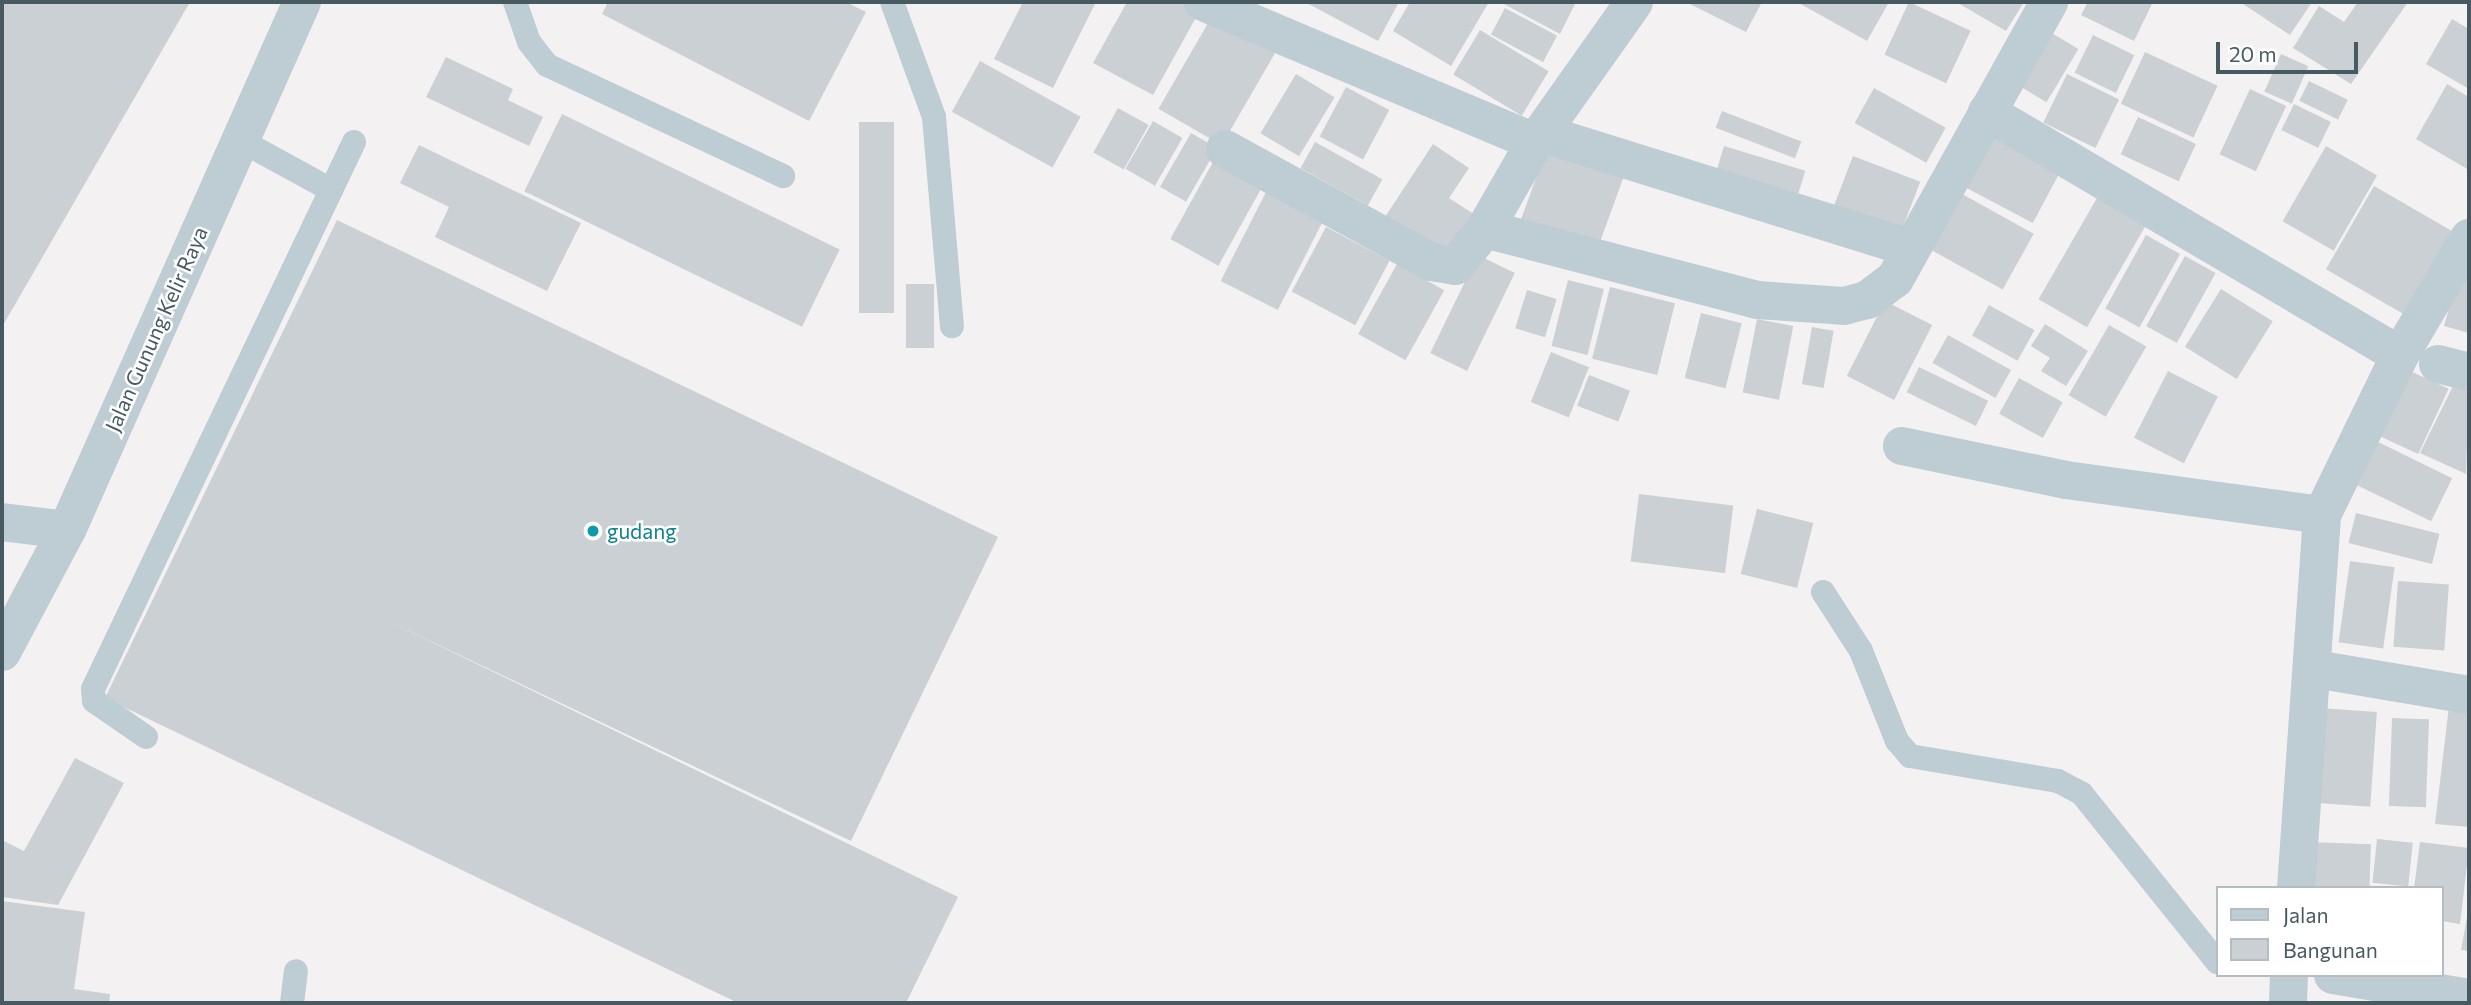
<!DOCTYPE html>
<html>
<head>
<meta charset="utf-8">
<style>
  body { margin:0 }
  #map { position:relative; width:2471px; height:1005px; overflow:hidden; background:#f4f1f2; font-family:Commissioner,sans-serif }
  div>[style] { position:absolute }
  .building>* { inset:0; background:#cbd0d4; transform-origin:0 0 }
  .service>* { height:24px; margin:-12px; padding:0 12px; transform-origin:12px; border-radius:12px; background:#beccd3 }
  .minor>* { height:38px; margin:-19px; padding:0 19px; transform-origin:19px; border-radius:19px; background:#beccd3 }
  .dots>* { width:19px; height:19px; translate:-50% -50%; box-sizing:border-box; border:4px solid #fff; border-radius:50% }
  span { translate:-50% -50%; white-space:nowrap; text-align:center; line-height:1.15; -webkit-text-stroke:5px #fff; paint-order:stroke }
  .street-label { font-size:21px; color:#475a62 }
  .culture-label { font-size:21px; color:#0d838f }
  .left { translate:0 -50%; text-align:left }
  .frame { position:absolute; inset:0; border:4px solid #475a62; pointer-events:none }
  .legend { position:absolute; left:2216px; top:886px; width:228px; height:91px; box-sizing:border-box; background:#fff; border:2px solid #b5bdc0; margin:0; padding:9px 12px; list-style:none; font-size:21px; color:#475a62 }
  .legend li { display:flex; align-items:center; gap:14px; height:35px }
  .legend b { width:35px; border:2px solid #b5bdc0 }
  .scale { position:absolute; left:2216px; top:42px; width:142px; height:32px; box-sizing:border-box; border:4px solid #475a62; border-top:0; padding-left:9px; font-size:21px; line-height:24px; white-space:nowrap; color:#475a62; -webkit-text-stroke:5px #fff; paint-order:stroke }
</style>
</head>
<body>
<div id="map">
  <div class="building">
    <i style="clip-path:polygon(2px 2px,190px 2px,2px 327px)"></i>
    <i style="clip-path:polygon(608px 2px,846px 2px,866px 12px,809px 121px,602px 14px)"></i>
    <i style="clip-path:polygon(1023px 2px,1096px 2px,1053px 88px,994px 59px)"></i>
    <i style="clip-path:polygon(1127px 2px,1181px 2px,1199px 12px,1153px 95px,1093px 63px)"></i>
    <i style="clip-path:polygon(1305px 2px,1399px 2px,1378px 41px)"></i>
    <i style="clip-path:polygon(1410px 2px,1489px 2px,1451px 66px,1393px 31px)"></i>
    <i style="clip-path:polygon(1500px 2px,1576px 2px,1560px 34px)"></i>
    <i style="clip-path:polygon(1686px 2px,1762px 2px,1746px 32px)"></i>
    <i style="clip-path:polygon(1797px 2px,1889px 2px,1867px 41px)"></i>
    <i style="left:1909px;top:2px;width:68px;height:58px;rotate:25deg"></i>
    <i style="clip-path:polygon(1956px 2px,2024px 2px,2006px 31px)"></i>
    <i style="clip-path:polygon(2088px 2px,2153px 2px,2134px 41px,2081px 15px)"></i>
    <i style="clip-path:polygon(2240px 2px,2312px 2px,2290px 35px)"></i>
    <i style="clip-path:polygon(2358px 2px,2408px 2px,2351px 84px,2293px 48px,2319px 6px,2344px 22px)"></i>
    <i style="left:1505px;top:8px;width:59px;height:30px;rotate:28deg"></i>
    <i style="left:1215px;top:11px;width:73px;height:113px;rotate:30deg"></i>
    <i style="clip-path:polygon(2452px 19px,2469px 29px,2469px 89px,2426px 64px)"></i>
    <i style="left:2045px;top:29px;width:39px;height:62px;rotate:31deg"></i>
    <i style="left:1480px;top:30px;width:80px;height:52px;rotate:31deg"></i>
    <i style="left:2093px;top:35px;width:46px;height:42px;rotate:26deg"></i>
    <i style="left:2145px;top:52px;width:80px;height:57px;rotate:25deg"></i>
    <i style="left:2281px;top:54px;width:30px;height:41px;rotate:24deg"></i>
    <i style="clip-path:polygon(446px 57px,513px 89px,508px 100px,543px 117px,529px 146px,426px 97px)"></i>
    <i style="left:980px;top:61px;width:115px;height:58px;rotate:29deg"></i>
    <i style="left:1296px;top:74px;width:45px;height:69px;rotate:31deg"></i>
    <i style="left:2067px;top:74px;width:58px;height:54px;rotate:26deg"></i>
    <i style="left:2309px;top:81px;width:43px;height:22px;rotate:26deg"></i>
    <i style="clip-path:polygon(2447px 84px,2469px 97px,2469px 170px,2416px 139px)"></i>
    <i style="left:1346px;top:87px;width:49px;height:56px;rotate:28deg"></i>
    <i style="left:1874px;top:88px;width:82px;height:40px;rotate:29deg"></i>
    <i style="left:2250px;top:89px;width:40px;height:72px;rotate:25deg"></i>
    <i style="left:2294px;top:104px;width:41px;height:29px;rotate:26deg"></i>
    <i style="left:1118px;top:108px;width:35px;height:51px;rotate:29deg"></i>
    <i style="left:1722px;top:111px;width:85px;height:18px;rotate:21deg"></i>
    <i style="left:562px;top:114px;width:309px;height:86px;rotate:26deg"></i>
    <i style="left:2138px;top:117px;width:64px;height:41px;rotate:25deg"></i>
    <i style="left:1153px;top:121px;width:34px;height:55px;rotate:30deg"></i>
    <i style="left:859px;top:122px;width:35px;height:191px"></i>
    <i style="left:1990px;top:129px;width:82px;height:63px;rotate:28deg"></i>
    <i style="left:1191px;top:133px;width:30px;height:62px;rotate:30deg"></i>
    <i style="left:1315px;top:142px;width:77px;height:30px;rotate:29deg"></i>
    <i style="clip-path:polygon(1433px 144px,1469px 168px,1449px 198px,1480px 218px,1452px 260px,1385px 217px)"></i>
    <i style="clip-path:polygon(419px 145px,581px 223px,547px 291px,435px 237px,449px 207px,400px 183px)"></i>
    <i style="left:1548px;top:145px;width:82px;height:85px;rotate:20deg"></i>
    <i style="left:1724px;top:146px;width:85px;height:35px;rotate:17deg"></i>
    <i style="left:2326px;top:146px;width:59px;height:87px;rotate:30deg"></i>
    <i style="left:1853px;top:156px;width:72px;height:57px;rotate:21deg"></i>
    <i style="left:1213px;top:162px;width:55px;height:88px;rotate:29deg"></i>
    <i style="left:2374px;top:186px;width:92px;height:96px;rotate:30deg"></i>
    <i style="left:1267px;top:190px;width:64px;height:102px;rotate:27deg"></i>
    <i style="left:1955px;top:190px;width:90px;height:64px;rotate:29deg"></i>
    <i style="left:2101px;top:191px;width:56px;height:125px;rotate:30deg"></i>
    <i style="clip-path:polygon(337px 220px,998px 537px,851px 841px,384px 619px,958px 897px,906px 1003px,738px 1003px,105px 698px)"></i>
    <i style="left:1326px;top:227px;width:72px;height:73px;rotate:28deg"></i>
    <i style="left:2146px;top:235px;width:39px;height:84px;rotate:29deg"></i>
    <i style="left:1478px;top:255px;width:41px;height:109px;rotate:26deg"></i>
    <i style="left:2185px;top:256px;width:35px;height:80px;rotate:29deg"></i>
    <i style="clip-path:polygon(2463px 259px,2469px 260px,2469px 333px,2444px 326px)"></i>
    <i style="left:1397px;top:264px;width:54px;height:80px;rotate:29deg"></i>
    <i style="left:1568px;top:280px;width:37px;height:68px;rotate:14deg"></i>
    <i style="left:906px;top:284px;width:28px;height:64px"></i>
    <i style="left:1610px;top:287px;width:67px;height:74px;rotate:14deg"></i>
    <i style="left:2221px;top:289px;width:61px;height:68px;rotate:32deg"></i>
    <i style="left:1527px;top:290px;width:31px;height:40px;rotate:17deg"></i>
    <i style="left:1885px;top:301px;width:53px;height:84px;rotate:27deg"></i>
    <i style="left:1989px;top:305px;width:52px;height:35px;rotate:29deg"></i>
    <i style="left:1701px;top:313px;width:42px;height:67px;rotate:14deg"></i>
    <i style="left:1757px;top:319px;width:37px;height:75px;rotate:11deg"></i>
    <i style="clip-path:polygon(2045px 324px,2088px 351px,2066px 386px,2041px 371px,2050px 358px,2031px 346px)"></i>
    <i style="left:2109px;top:325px;width:43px;height:81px;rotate:30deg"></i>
    <i style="left:1812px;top:327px;width:22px;height:58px;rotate:10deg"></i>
    <i style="left:1948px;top:335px;width:72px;height:32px;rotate:29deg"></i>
    <i style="left:1551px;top:352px;width:41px;height:54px;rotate:22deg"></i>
    <i style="left:1919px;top:367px;width:77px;height:28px;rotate:26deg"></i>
    <i style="left:2406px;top:369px;width:47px;height:72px;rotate:25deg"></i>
    <i style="left:2168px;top:371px;width:56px;height:75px;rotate:27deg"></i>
    <i style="left:1589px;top:375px;width:44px;height:33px;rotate:21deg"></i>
    <i style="left:2019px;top:378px;width:50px;height:41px;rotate:29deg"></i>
    <i style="clip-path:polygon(2455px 382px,2469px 389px,2466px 474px,2420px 453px)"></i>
    <i style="left:2374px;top:440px;width:87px;height:48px;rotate:26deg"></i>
    <i style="left:1639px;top:494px;width:95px;height:68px;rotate:7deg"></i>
    <i style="left:1757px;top:509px;width:58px;height:67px;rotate:14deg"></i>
    <i style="left:2356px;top:513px;width:86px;height:31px;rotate:14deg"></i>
    <i style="left:2350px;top:561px;width:45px;height:82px;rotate:8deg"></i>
    <i style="left:2398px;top:581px;width:51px;height:66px;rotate:4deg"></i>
    <i style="clip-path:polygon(2449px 706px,2469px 708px,2469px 827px,2435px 824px)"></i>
    <i style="left:2320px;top:708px;width:57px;height:95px;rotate:4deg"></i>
    <i style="left:2392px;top:718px;width:37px;height:88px;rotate:2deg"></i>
    <i style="clip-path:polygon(75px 758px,124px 783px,58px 905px,2px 897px,2px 840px,24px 851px)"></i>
    <i style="left:2377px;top:839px;width:36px;height:44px;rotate:6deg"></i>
    <i style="left:2309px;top:842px;width:62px;height:46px;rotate:2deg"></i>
    <i style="clip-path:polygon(2420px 842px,2469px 848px,2460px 924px,2441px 921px,2441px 888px,2414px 888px)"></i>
    <i style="clip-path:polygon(2px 901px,85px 912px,74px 989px,110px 994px,109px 1003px,2px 1003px)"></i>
    <i style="clip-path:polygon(2469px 906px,2469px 951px,2461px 950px)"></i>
  </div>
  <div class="service">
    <i style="left:515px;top:2px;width:42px;rotate:70.7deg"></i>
    <i style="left:529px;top:42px;width:29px;rotate:52deg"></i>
    <i style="left:547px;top:65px;width:261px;rotate:25.2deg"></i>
    <i style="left:892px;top:2px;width:122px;rotate:69.9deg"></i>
    <i style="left:934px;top:117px;width:210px;rotate:85.1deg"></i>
    <i style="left:240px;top:140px;width:104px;rotate:28.8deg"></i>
    <i style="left:1823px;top:592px;width:70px;rotate:57.2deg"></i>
    <i style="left:1861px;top:651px;width:97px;rotate:68.2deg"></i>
    <i style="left:1897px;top:741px;width:20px;rotate:49deg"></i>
    <i style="left:1910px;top:756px;width:150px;rotate:9.6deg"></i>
    <i style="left:2058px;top:781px;width:27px;rotate:28deg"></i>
    <i style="left:2082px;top:794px;width:216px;rotate:51.2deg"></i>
    <i style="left:146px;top:737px;width:63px;rotate:-145.3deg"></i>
    <i style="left:94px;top:701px;width:12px;rotate:-95deg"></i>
    <i style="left:93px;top:689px;width:606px;rotate:-64.49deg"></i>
    <i style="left:292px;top:1003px;width:32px;rotate:-83deg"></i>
  </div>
  <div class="minor">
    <i style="left:1203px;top:2px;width:360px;rotate:22.9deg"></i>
    <i style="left:1987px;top:112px;width:479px;rotate:30.5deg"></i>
    <i style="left:1544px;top:134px;width:384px;rotate:17.3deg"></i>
    <i style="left:1225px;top:149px;width:235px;rotate:28.7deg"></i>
    <i style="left:1431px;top:262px;width:24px;rotate:9deg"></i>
    <i style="left:1455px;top:266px;width:48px;rotate:-51deg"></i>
    <i style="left:1485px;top:229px;width:100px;rotate:-60.1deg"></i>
    <i style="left:1535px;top:142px;width:171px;rotate:-54.7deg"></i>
    <i style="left:1485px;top:229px;width:281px;rotate:14.6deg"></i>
    <i style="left:1757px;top:300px;width:87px;rotate:3.9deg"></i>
    <i style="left:1844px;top:306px;width:24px;rotate:-15deg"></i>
    <i style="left:1867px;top:300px;width:35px;rotate:-37deg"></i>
    <i style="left:1895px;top:279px;width:317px;rotate:-60.9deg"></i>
    <i style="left:2438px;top:364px;width:32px;rotate:14deg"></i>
    <i style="left:1902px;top:446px;width:167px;rotate:11.7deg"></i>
    <i style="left:2066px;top:480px;width:258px;rotate:7.8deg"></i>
    <i style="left:2px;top:522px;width:65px;rotate:7deg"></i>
    <i style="left:2px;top:652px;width:138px;rotate:-62deg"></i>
    <i style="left:67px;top:530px;width:578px;rotate:-66.01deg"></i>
    <i style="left:2315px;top:669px;width:156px;rotate:9.6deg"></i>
    <i style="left:2296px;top:888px;width:374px;rotate:-86deg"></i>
    <i style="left:2322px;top:515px;width:178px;rotate:-64deg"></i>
    <i style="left:2400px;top:355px;width:136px;rotate:-59.5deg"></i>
    <i style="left:2333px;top:975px;width:138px;rotate:9.6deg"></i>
    <i style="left:2288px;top:1003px;width:28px;rotate:-88deg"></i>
  </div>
  <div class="dots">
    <i style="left:593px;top:531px;background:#0f9aa8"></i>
  </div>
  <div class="street-label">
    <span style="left:156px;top:329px;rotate:-66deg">Jalan Gunung Kelir Raya</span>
  </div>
  <div class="culture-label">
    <span class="left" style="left:607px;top:531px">gudang</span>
  </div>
  <div class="frame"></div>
  <ul class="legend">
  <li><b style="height:9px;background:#beccd3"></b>Jalan</li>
  <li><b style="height:19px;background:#cbd0d4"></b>Bangunan</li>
  </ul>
  <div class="scale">20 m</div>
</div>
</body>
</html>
